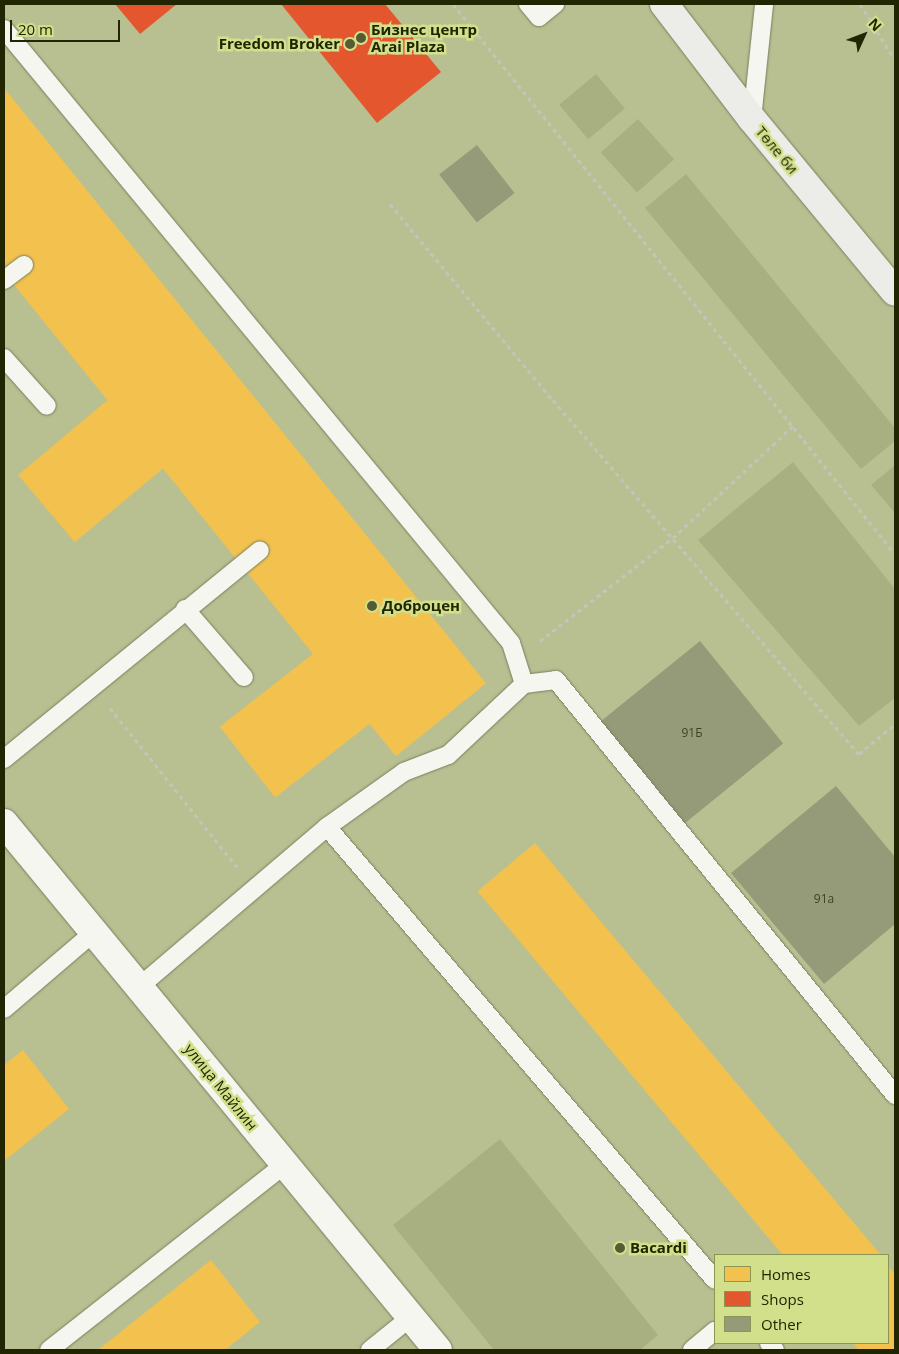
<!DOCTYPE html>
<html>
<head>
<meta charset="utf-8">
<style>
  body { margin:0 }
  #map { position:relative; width:899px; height:1354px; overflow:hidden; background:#b8c092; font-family:"Open Sans",sans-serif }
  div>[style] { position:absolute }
  .green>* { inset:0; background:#a8b081; transform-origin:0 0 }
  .homes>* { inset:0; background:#f2c14e; transform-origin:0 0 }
  .shops>* { inset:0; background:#e4572e }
  .building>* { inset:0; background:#959b78; transform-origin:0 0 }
  .path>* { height:3px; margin-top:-1.5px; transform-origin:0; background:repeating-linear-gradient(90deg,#c2c5b7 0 4px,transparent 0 8px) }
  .roads { filter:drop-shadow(0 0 1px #797f5d) drop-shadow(0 0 1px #797f5d) }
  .lane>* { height:18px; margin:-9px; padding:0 9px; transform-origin:9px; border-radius:9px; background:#f4f6ef }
  .street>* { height:28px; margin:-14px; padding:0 14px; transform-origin:14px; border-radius:14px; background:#f4f6ef }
  .primary>* { height:28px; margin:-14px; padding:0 14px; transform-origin:14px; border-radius:14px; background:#ecede9 }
  .dots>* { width:14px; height:14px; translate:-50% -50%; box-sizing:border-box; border:2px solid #d2e08c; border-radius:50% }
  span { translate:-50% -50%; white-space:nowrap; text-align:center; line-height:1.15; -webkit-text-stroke:5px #d2e08c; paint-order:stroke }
  .number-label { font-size:12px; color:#3e4220 }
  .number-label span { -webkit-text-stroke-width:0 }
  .poi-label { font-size:15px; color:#212502; font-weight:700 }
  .left { translate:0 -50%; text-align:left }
  .right { translate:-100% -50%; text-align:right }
  .street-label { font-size:15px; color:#212502 }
  .frame { position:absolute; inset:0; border:5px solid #212502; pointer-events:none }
  .legend { position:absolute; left:714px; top:1254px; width:175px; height:90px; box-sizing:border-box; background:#d2e08c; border:1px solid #8b9555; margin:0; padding:6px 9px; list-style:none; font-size:15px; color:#212502 }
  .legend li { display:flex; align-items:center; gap:10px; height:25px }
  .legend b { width:25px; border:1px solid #8b9555 }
  .north { position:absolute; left:839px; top:10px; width:50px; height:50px; -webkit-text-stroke:4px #d2e08c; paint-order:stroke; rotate:47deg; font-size:14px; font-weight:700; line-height:20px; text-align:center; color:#212502 }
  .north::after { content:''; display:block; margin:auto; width:18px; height:22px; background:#212502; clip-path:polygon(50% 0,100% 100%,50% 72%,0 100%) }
  .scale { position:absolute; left:10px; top:20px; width:110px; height:22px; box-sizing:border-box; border:2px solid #212502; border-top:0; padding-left:6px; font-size:15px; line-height:18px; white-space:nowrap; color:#212502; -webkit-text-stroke:4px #d2e08c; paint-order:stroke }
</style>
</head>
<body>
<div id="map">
  <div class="green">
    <i style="left:596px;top:74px;width:45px;height:48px;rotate:50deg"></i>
    <i style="left:638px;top:119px;width:54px;height:50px;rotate:48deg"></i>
    <i style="clip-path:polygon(686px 174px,895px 428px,895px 441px,861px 469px,645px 208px)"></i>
    <i style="clip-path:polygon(793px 462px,895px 589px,895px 698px,859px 726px,698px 540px)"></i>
    <i style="clip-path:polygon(895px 465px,895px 513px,871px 485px)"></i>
    <i style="clip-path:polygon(500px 1139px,658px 1335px,640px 1350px,494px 1350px,393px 1225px)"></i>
  </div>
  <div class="homes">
    <i style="left:4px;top:88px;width:766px;height:116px;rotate:51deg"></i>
    <i style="left:117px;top:392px;width:88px;height:129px;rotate:50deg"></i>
    <i style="left:323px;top:646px;width:90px;height:131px;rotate:52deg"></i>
    <i style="left:535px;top:843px;width:537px;height:75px;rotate:50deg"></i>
    <i style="clip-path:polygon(23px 1050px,69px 1109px,4px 1161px,4px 1065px)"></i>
    <i style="clip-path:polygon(211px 1260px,260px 1322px,225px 1350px,98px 1350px)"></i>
    <i style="clip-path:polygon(888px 1266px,895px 1275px,895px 1350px,859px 1350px,853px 1343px,888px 1343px)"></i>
  </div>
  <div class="shops">
    <i style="clip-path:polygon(115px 4px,177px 4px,140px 34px)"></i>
    <i style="clip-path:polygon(281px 4px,385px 4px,441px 72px,377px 123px)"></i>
  </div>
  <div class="building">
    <i style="left:477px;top:145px;width:61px;height:48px;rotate:52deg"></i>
    <i style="left:700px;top:641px;width:132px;height:128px;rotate:51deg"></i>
    <i style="clip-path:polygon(836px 786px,895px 857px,895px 924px,824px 984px,731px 873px)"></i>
  </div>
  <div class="path">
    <i style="left:453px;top:4px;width:706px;rotate:51.21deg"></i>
    <i style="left:860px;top:4px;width:66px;rotate:58deg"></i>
    <i style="left:390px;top:204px;width:255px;rotate:50.3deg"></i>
    <i style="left:553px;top:400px;width:468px;rotate:49.2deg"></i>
    <i style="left:859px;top:754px;width:47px;rotate:-39.8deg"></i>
    <i style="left:540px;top:641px;width:168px;rotate:-37.8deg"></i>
    <i style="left:673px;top:538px;width:164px;rotate:-43deg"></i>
    <i style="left:110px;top:708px;width:203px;rotate:51.4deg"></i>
  </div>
  <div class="roads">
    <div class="lane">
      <i style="left:528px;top:4px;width:17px;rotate:50deg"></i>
      <i style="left:539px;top:17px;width:21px;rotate:-39deg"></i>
      <i style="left:4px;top:29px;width:796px;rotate:50.45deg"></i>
      <i style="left:511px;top:643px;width:43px;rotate:72.4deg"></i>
      <i style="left:524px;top:684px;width:104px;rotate:136.9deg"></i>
      <i style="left:448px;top:755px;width:47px;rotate:158.9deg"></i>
      <i style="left:404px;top:772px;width:95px;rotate:144.5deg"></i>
      <i style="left:327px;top:827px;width:247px;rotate:139.6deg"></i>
      <i style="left:752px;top:119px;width:116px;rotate:-84deg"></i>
      <i style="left:4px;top:280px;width:25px;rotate:-37deg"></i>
      <i style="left:4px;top:358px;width:64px;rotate:48.1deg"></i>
      <i style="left:185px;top:609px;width:90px;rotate:49.1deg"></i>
      <i style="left:524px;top:684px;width:32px;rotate:-7deg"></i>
      <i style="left:556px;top:680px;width:536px;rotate:50.76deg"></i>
      <i style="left:4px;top:759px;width:330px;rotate:-39.2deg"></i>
      <i style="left:327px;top:827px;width:596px;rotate:49.42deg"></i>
      <i style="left:4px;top:1009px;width:118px;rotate:-40.5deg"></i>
      <i style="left:769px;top:1343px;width:9px;rotate:49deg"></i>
      <i style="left:49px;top:1350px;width:300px;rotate:-38.2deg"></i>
      <i style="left:370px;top:1350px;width:53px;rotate:-38.8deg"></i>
      <i style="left:692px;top:1350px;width:30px;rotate:-40deg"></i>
    </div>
    <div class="street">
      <i style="left:4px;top:823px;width:683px;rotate:50.53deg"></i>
    </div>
    <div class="primary">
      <i style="left:664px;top:4px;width:145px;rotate:52.6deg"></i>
      <i style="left:752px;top:119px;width:224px;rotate:50.4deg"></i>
    </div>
  </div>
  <div class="dots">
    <i style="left:361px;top:38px;background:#565b34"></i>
    <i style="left:350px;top:44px;background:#565b34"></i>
    <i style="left:372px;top:606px;background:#565b34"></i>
    <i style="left:620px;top:1248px;background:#565b34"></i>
  </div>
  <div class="number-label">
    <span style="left:692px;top:733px">91Б</span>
    <span style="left:824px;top:899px">91а</span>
  </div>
  <div class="poi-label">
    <span class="left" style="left:371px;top:38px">Бизнес центр<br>Arai Plaza</span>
    <span class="right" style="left:340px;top:44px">Freedom Broker</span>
    <span class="left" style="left:382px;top:606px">Доброцен</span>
    <span class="left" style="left:630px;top:1248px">Bacardi</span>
  </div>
  <div class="street-label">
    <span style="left:777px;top:150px;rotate:50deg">Төле би</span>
    <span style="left:221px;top:1087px;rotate:51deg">улица Майлин</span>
  </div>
  <div class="frame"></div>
  <ul class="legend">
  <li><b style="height:14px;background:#f2c14e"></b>Homes</li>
  <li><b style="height:14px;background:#e4572e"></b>Shops</li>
  <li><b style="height:14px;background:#959b78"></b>Other</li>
  </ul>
  <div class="north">N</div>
  <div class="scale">20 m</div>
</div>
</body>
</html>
